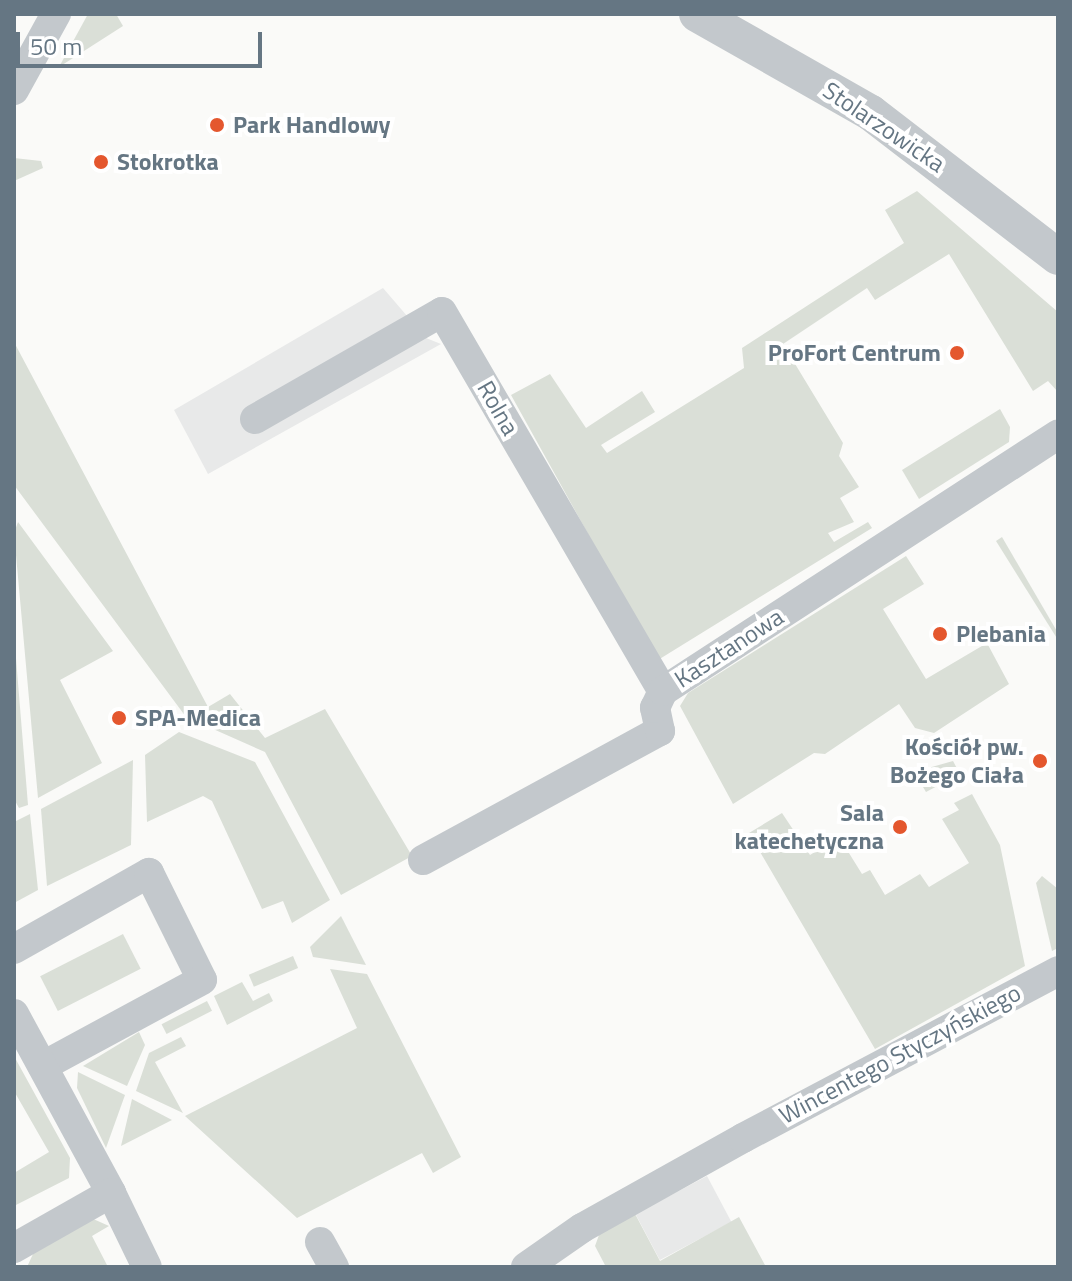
<!DOCTYPE html>
<html>
<head>
<meta charset="utf-8">
<style>
  body { margin:0 }
  #map { position:relative; width:1072px; height:1281px; overflow:hidden; background:#fafaf8; font-family:"Titillium Web",sans-serif }
  div>[style] { position:absolute }
  .built>* { inset:0; background:#e8e9e9; transform-origin:0 0 }
  .green>* { inset:0; background:#dadfd7; transform-origin:0 0 }
  .minor>* { height:30px; margin:-15px; padding:0 15px; transform-origin:15px; border-radius:15px; background:#c3c8cc }
  .tertiary>* { height:36px; margin:-18px; padding:0 18px; transform-origin:18px; border-radius:18px; background:#c3c8cc }
  .dots>* { width:22px; height:22px; translate:-50% -50%; box-sizing:border-box; border:4px solid #fff; border-radius:50% }
  span { translate:-50% -50%; white-space:nowrap; text-align:center; line-height:1.15; -webkit-text-stroke:8px #fff; paint-order:stroke }
  .poi-label { font-size:24px; color:#657683; font-weight:700 }
  .left { translate:0 -50%; text-align:left }
  .right { translate:-100% -50%; text-align:right }
  .street-label { font-size:24px; color:#657683 }
  .frame { position:absolute; inset:0; border:16px solid #657683; pointer-events:none }
  .scale { position:absolute; left:16px; top:32px; width:246px; height:36px; box-sizing:border-box; border:4px solid #657683; border-top:0; padding-left:10px; font-size:24px; line-height:28px; white-space:nowrap; color:#657683; -webkit-text-stroke:6px #fff; paint-order:stroke }
</style>
</head>
<body>
<div id="map">
  <div class="built">
    <i style="clip-path:polygon(383px 288px,426px 338px,441px 344px,208px 474px,174px 410px)"></i>
    <i style="left:707px;top:1176px;width:52px;height:81px;rotate:62deg"></i>
  </div>
  <div class="green">
    <i style="clip-path:polygon(88px 14px,116px 14px,123px 26px,59px 67px)"></i>
    <i style="clip-path:polygon(14px 158px,41px 161px,43px 168px,14px 181px)"></i>
    <i style="clip-path:polygon(917px 191px,1058px 312px,1058px 392px,1048px 381px,1033px 391px,949px 254px,875px 300px,867px 288px,783px 344px,843px 443px,839px 456px,859px 487px,840px 498px,854px 522px,828px 533px,834px 542px,868px 522px,872px 528px,658px 660px,511px 395px,550px 374px,586px 428px,642px 391px,655px 412px,601px 445px,607px 453px,744px 368px,742px 348px,904px 243px,885px 210px)"></i>
    <i style="clip-path:polygon(14px 342px,208px 707px,230px 694px,265px 738px,325px 709px,412px 856px,341px 895px,265px 752px,186px 717px,14px 485px)"></i>
    <i style="clip-path:polygon(1000px 409px,1010px 427px,1009px 442px,919px 499px,902px 470px)"></i>
    <i style="clip-path:polygon(18px 522px,113px 651px,60px 680px,102px 763px,38px 798px,14px 533px)"></i>
    <i style="clip-path:polygon(1002px 537px,1058px 633px,1058px 640px,996px 541px)"></i>
    <i style="clip-path:polygon(906px 556px,924px 584px,883px 609px,926px 679px,987px 643px,1009px 684px,934px 733px,915px 728px,899px 704px,825px 754px,814px 753px,733px 804px,680px 706px,688px 693px)"></i>
    <i style="clip-path:polygon(14px 634px,28px 805px,19px 808px,14px 799px)"></i>
    <i style="clip-path:polygon(179px 732px,255px 762px,330px 900px,292px 923px,283px 901px,262px 909px,212px 801px,203px 796px,147px 822px,145px 755px)"></i>
    <i style="clip-path:polygon(133px 760px,131px 845px,47px 886px,41px 809px)"></i>
    <i style="clip-path:polygon(953px 761px,960px 774px,926px 792px,914px 772px)"></i>
    <i style="clip-path:polygon(972px 794px,1000px 845px,1025px 966px,875px 1049px,749px 833px,782px 813px,810px 855px,839px 837px,862px 874px,870px 870px,885px 895px,920px 874px,929px 887px,969px 863px,942px 819px,959px 810px,954px 803px)"></i>
    <i style="clip-path:polygon(30px 814px,38px 890px,14px 903px,14px 822px)"></i>
    <i style="clip-path:polygon(1042px 876px,1058px 889px,1058px 948px,1052px 951px,1036px 883px)"></i>
    <i style="clip-path:polygon(341px 916px,366px 965px,313px 957px,310px 947px)"></i>
    <i style="left:123px;top:934px;width:39px;height:93px;rotate:63deg"></i>
    <i style="left:293px;top:956px;width:13px;height:48px;rotate:67deg"></i>
    <i style="clip-path:polygon(330px 969px,367px 974px,461px 1157px,433px 1173px,422px 1153px,297px 1218px,185px 1116px,357px 1028px)"></i>
    <i style="clip-path:polygon(242px 982px,253px 1001px,269px 993px,273px 1001px,227px 1025px,214px 996px)"></i>
    <i style="left:207px;top:1001px;width:11px;height:51px;rotate:63deg"></i>
    <i style="clip-path:polygon(139px 1032px,145px 1045px,127px 1086px,83px 1066px)"></i>
    <i style="clip-path:polygon(181px 1037px,186px 1046px,155px 1062px,183px 1113px,136px 1091px,149px 1053px)"></i>
    <i style="clip-path:polygon(14px 1056px,70px 1158px,69px 1178px,14px 1206px,14px 1173px,49px 1152px,14px 1091px)"></i>
    <i style="clip-path:polygon(78px 1072px,125px 1095px,106px 1148px,77px 1088px)"></i>
    <i style="clip-path:polygon(132px 1099px,172px 1120px,121px 1146px)"></i>
    <i style="clip-path:polygon(633px 1210px,660px 1261px,739px 1217px,766px 1267px,606px 1267px,595px 1246px,599px 1235px)"></i>
    <i style="clip-path:polygon(91px 1218px,109px 1226px,92px 1236px,108px 1267px,27px 1267px,38px 1243px)"></i>
  </div>
  <div class="minor">
    <i style="left:14px;top:90px;width:87px;rotate:-61.1deg"></i>
    <i style="left:255px;top:419px;width:215px;rotate:-29.8deg"></i>
    <i style="left:442px;top:312px;width:439px;rotate:59.8deg"></i>
    <i style="left:423px;top:860px;width:270px;rotate:-28.6deg"></i>
    <i style="left:660px;top:731px;width:24px;rotate:-102deg"></i>
    <i style="left:655px;top:708px;width:19px;rotate:-65deg"></i>
    <i style="left:663px;top:691px;width:471px;rotate:-33deg"></i>
    <i style="left:14px;top:949px;width:155px;rotate:-29.4deg"></i>
    <i style="left:149px;top:873px;width:119px;rotate:63.6deg"></i>
    <i style="left:202px;top:980px;width:181px;rotate:151.6deg"></i>
    <i style="left:14px;top:1014px;width:204px;rotate:61.5deg"></i>
    <i style="left:111px;top:1193px;width:112px;rotate:150.4deg"></i>
    <i style="left:111px;top:1193px;width:82px;rotate:64.1deg"></i>
    <i style="left:320px;top:1242px;width:29px;rotate:61deg"></i>
    <i style="left:526px;top:1267px;width:68px;rotate:-34.9deg"></i>
    <i style="left:582px;top:1228px;width:184px;rotate:-29.2deg"></i>
    <i style="left:743px;top:1138px;width:357px;rotate:-27.9deg"></i>
  </div>
  <div class="tertiary">
    <i style="left:697px;top:14px;width:200px;rotate:29.6deg"></i>
    <i style="left:871px;top:113px;width:236px;rotate:37.6deg"></i>
  </div>
  <div class="dots">
    <i style="left:217px;top:125px;background:#e4572e"></i>
    <i style="left:101px;top:162px;background:#e4572e"></i>
    <i style="left:957px;top:353px;background:#e4572e"></i>
    <i style="left:940px;top:634px;background:#e4572e"></i>
    <i style="left:119px;top:718px;background:#e4572e"></i>
    <i style="left:1040px;top:761px;background:#e4572e"></i>
    <i style="left:900px;top:827px;background:#e4572e"></i>
  </div>
  <div class="poi-label">
    <span class="left" style="left:233px;top:125px">Park Handlowy</span>
    <span class="left" style="left:117px;top:162px">Stokrotka</span>
    <span class="right" style="left:941px;top:353px">ProFort Centrum</span>
    <span class="left" style="left:956px;top:634px">Plebania</span>
    <span class="left" style="left:135px;top:718px">SPA-Medica</span>
    <span class="right" style="left:1024px;top:761px">Kościół pw.<br>Bożego Ciała</span>
    <span class="right" style="left:884px;top:827px">Sala<br>katechetyczna</span>
  </div>
  <div class="street-label">
    <span style="left:884px;top:127px;rotate:34deg">Stolarzowicka</span>
    <span style="left:498px;top:408px;rotate:60deg">Rolna</span>
    <span style="left:729px;top:648px;rotate:-33deg">Kasztanowa</span>
    <span style="left:900px;top:1054px;rotate:-28deg">Wincentego Styczyńskiego</span>
  </div>
  <div class="frame"></div>
  <div class="scale">50 m</div>
</div>
</body>
</html>
